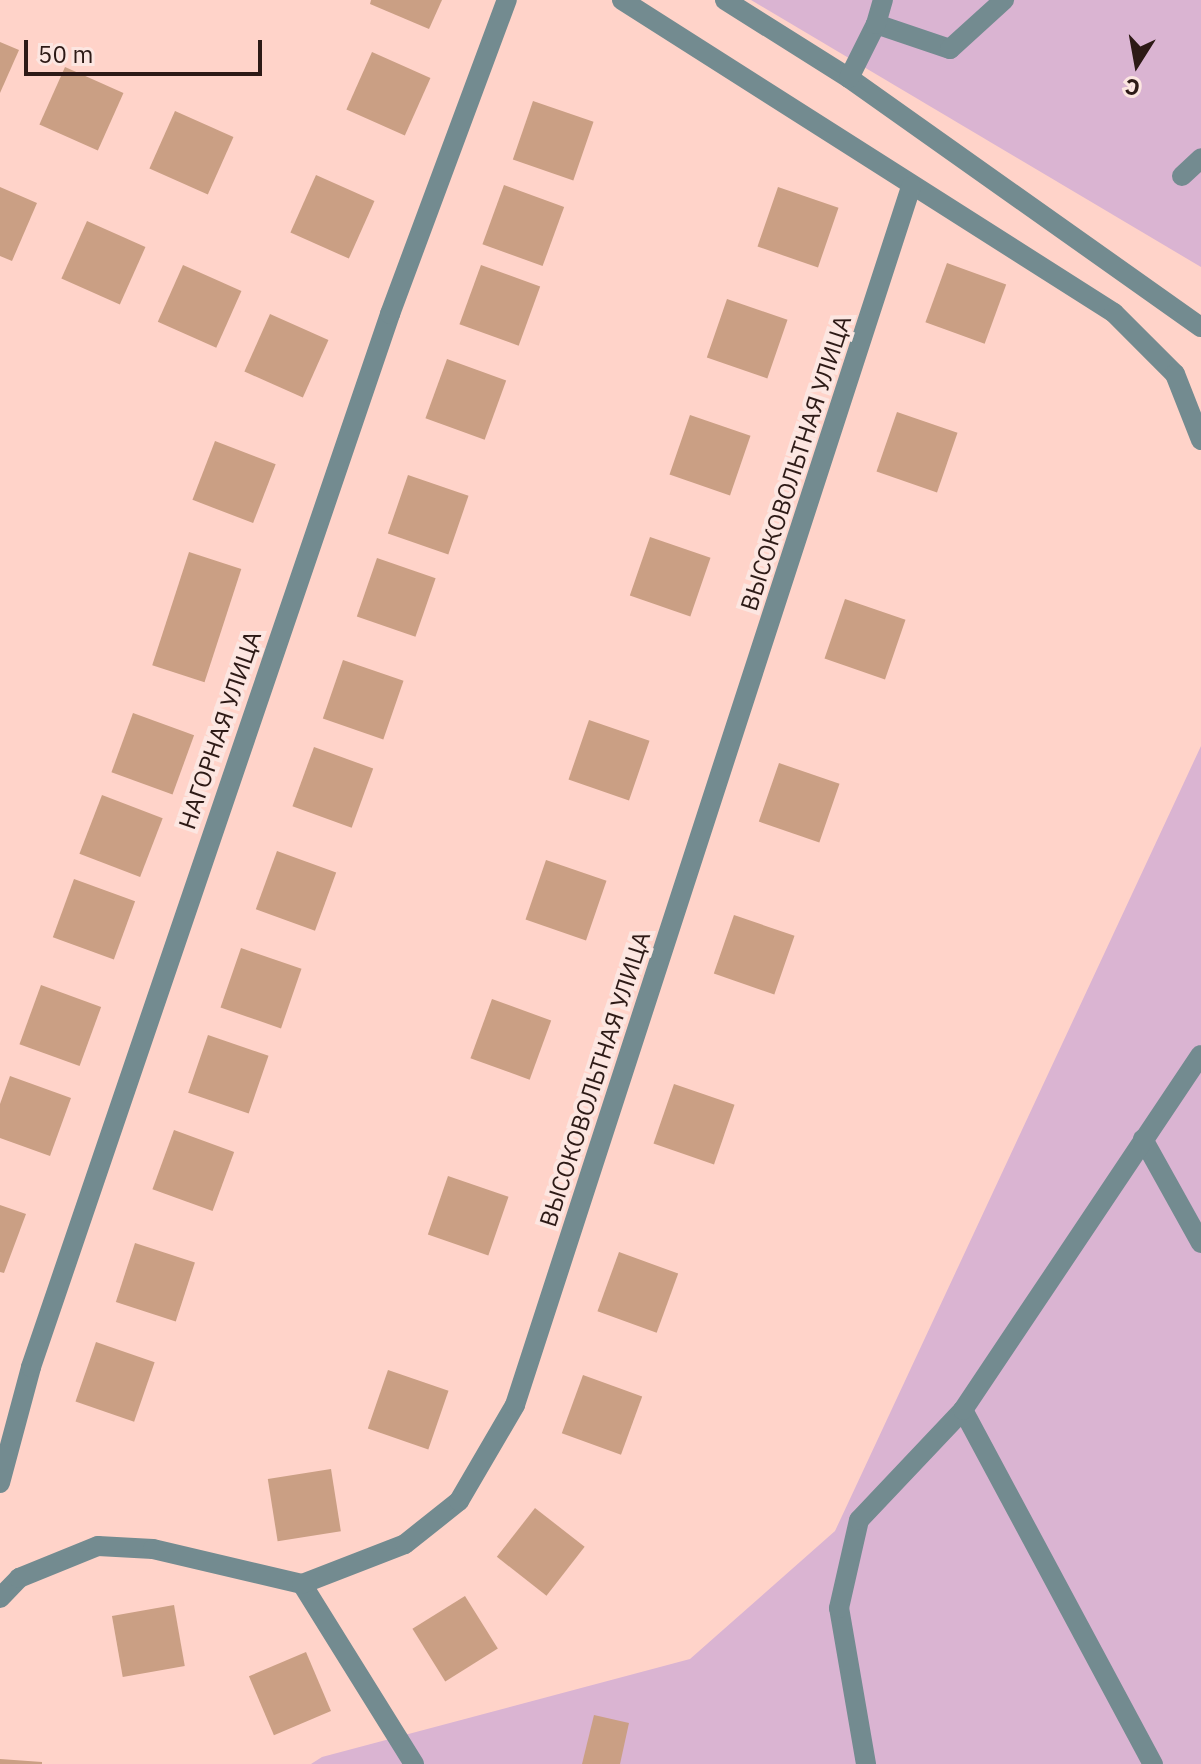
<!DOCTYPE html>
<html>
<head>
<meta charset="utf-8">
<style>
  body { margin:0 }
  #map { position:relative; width:1201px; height:1764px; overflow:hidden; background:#ffd3c9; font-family:"IBM Plex Sans",sans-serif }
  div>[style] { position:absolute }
  .green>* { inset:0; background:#dab4d2 }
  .building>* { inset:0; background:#ca9f84; transform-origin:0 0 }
  .minor>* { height:20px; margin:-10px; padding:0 10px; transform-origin:10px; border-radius:10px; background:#738b90 }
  span { translate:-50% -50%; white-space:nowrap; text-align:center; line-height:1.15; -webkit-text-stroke:8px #fce6e1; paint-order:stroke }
  .street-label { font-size:24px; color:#2d1a16 }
  .north { position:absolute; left:1097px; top:24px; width:80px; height:80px; -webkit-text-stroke:6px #fce6e1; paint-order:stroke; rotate:191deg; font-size:22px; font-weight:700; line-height:32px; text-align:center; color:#2d1a16 }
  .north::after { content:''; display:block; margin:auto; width:28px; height:36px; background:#2d1a16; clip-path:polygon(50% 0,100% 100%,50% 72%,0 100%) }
  .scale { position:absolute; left:24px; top:40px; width:238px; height:36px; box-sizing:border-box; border:4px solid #2d1a16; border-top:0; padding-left:10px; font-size:24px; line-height:28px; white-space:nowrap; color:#2d1a16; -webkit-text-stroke:6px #fce6e1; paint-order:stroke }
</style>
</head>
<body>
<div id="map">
  <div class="green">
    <i style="clip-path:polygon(751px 0,1201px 0,1201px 267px)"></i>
    <i style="clip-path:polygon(1201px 746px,1201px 1764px,311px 1764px,322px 1757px,690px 1659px,835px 1531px)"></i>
  </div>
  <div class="building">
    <i style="clip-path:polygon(371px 0,442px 0,429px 29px,370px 4px)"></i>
    <i style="clip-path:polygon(0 42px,19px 50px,0 93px)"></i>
    <i style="left:372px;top:52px;width:64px;height:63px;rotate:24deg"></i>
    <i style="left:65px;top:67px;width:64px;height:63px;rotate:24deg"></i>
    <i style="left:533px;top:101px;width:64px;height:62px;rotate:19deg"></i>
    <i style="left:175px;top:111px;width:64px;height:63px;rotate:24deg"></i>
    <i style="left:316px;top:175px;width:64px;height:63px;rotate:24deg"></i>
    <i style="left:504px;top:185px;width:64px;height:63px;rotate:20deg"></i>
    <i style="clip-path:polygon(0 187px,37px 203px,12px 261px,0 256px)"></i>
    <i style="left:778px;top:187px;width:64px;height:63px;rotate:19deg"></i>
    <i style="left:87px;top:221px;width:64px;height:63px;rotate:24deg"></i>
    <i style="left:947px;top:263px;width:63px;height:63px;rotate:20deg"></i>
    <i style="left:183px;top:265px;width:64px;height:62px;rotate:24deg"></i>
    <i style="left:481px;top:265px;width:63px;height:63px;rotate:20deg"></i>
    <i style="left:727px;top:299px;width:64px;height:62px;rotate:19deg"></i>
    <i style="left:270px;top:314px;width:64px;height:63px;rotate:24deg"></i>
    <i style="left:447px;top:359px;width:63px;height:63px;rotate:20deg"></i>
    <i style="left:897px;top:412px;width:64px;height:63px;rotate:19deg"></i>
    <i style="left:690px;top:415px;width:64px;height:63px;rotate:19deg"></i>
    <i style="left:215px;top:441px;width:65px;height:63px;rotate:21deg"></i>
    <i style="left:408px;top:475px;width:64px;height:62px;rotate:19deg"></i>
    <i style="left:650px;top:537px;width:64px;height:62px;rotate:19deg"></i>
    <i style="left:189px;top:552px;width:55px;height:119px;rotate:18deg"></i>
    <i style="left:377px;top:558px;width:62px;height:62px;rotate:19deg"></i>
    <i style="left:845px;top:599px;width:64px;height:63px;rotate:19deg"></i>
    <i style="left:343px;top:660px;width:64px;height:62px;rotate:19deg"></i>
    <i style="left:133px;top:713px;width:65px;height:63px;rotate:20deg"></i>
    <i style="left:589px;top:720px;width:64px;height:63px;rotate:19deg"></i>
    <i style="left:314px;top:747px;width:63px;height:63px;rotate:20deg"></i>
    <i style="left:779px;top:763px;width:64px;height:62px;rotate:19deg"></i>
    <i style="left:102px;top:795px;width:65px;height:63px;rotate:21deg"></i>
    <i style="left:277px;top:851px;width:63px;height:62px;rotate:20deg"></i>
    <i style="left:546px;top:860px;width:64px;height:63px;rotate:19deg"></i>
    <i style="left:74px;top:879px;width:65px;height:62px;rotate:20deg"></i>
    <i style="left:734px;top:915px;width:64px;height:62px;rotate:19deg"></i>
    <i style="left:241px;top:948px;width:64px;height:63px;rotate:19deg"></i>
    <i style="left:41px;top:985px;width:64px;height:63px;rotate:20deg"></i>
    <i style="left:492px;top:999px;width:63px;height:63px;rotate:20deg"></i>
    <i style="left:208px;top:1035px;width:64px;height:61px;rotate:19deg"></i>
    <i style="clip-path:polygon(10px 1076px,71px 1098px,50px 1156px,0 1138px,0 1104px)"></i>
    <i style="left:674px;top:1084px;width:64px;height:63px;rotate:19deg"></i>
    <i style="left:174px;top:1130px;width:64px;height:63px;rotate:20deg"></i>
    <i style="left:448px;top:1176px;width:64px;height:62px;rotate:19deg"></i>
    <i style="clip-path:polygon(0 1205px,26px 1214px,4px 1273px,0 1272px)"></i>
    <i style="left:135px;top:1243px;width:63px;height:62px;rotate:18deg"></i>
    <i style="left:619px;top:1252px;width:63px;height:63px;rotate:20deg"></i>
    <i style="left:96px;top:1342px;width:62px;height:63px;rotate:19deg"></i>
    <i style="left:388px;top:1370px;width:64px;height:62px;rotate:19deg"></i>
    <i style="left:583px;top:1375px;width:63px;height:62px;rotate:20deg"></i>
    <i style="left:331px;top:1469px;width:63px;height:64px;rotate:81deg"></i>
    <i style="left:535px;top:1508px;width:63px;height:62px;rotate:38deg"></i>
    <i style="left:465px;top:1596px;width:62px;height:62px;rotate:58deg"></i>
    <i style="left:174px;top:1605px;width:62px;height:63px;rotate:80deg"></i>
    <i style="left:306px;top:1652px;width:64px;height:62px;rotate:67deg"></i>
    <i style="clip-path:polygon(594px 1715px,629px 1723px,620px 1764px,582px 1764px)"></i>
    <i style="clip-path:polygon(0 1759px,42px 1762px,42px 1764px,0 1764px)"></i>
  </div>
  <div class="minor">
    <i style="left:622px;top:0;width:583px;rotate:32.46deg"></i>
    <i style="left:1114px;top:313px;width:86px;rotate:45deg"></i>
    <i style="left:1175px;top:374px;width:71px;rotate:68.5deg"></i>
    <i style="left:725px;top:0;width:146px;rotate:32.2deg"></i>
    <i style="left:849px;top:78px;width:431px;rotate:35.3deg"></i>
    <i style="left:876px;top:24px;width:78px;rotate:18.7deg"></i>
    <i style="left:950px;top:49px;width:73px;rotate:-42.2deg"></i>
    <i style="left:849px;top:78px;width:60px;rotate:-63.4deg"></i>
    <i style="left:876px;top:24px;width:25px;rotate:-74deg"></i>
    <i style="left:1182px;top:176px;width:26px;rotate:-43deg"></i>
    <i style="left:1143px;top:1139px;width:119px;rotate:60.9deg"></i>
    <i style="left:963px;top:1410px;width:402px;rotate:61.8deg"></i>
    <i style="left:0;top:1483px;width:120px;rotate:-75deg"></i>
    <i style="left:31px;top:1367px;width:1113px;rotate:-71.17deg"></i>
    <i style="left:390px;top:314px;width:335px;rotate:-69.6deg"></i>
    <i style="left:302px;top:1584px;width:212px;rotate:58.1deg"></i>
    <i style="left:0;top:1598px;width:28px;rotate:-46deg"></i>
    <i style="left:19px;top:1578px;width:85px;rotate:-22.1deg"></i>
    <i style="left:98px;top:1546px;width:55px;rotate:3.1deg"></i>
    <i style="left:153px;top:1549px;width:153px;rotate:13.2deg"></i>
    <i style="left:302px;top:1584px;width:110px;rotate:-21.2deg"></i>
    <i style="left:405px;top:1544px;width:69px;rotate:-38.5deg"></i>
    <i style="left:459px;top:1501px;width:111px;rotate:-59.7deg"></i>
    <i style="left:515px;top:1405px;width:1281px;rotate:-71.99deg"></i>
    <i style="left:866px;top:1764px;width:158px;rotate:-99.8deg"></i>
    <i style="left:839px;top:1608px;width:90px;rotate:-77.2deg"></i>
    <i style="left:859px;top:1520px;width:151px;rotate:-46.6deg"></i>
    <i style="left:963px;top:1410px;width:427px;rotate:-56.2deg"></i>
  </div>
  <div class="street-label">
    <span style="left:796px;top:463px;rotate:-72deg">ВЫСОКОВОЛЬТНАЯ УЛИЦА</span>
    <span style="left:220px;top:730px;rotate:-71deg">НАГОРНАЯ УЛИЦА</span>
    <span style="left:595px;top:1079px;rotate:-72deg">ВЫСОКОВОЛЬТНАЯ УЛИЦА</span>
  </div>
  <div class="north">С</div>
  <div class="scale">50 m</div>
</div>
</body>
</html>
